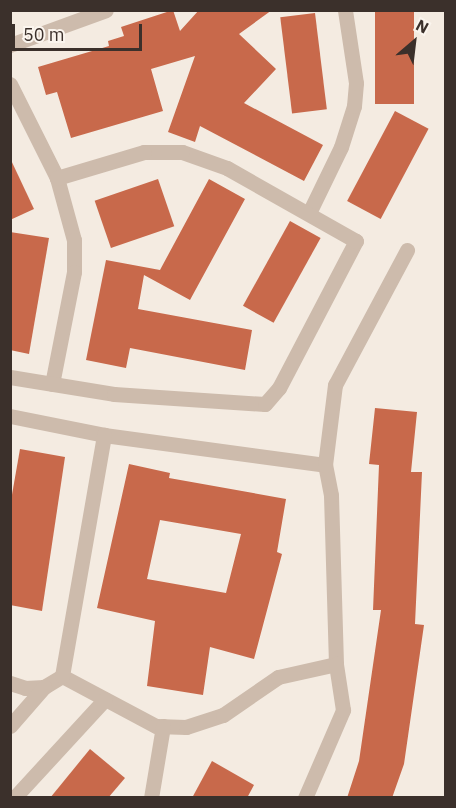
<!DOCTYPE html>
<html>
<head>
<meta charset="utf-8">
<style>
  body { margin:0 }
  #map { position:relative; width:456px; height:808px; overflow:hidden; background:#f4ebe1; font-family:"IBM Plex Sans",sans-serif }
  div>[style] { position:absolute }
  .building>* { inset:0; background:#c8694b; transform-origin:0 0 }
  .minor>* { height:15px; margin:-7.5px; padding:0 7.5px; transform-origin:7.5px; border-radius:7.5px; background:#cdbbac }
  span { translate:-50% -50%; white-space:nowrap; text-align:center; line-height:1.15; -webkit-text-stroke:6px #fbf5ee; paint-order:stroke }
  .frame { position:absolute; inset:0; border:12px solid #3b302b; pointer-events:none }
  .north { position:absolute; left:384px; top:12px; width:60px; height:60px; -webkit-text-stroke:4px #fbf5ee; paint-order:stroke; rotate:28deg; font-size:16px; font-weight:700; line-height:24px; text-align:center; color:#3b302b }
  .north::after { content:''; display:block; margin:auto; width:21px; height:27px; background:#3b302b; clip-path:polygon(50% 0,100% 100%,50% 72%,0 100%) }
  .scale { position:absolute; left:12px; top:24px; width:130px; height:27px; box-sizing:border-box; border:3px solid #3b302b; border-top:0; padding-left:8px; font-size:18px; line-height:21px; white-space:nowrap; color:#3b302b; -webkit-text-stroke:4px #fbf5ee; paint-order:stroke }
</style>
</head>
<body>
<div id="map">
  <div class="building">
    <i style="clip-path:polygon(173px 10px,180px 31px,199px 10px,272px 10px,239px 34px,276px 69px,244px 103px,323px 145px,304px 181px,200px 126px,195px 142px,168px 132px,195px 56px,151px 69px,163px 111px,71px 138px,57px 92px,46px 95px,38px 67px,109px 46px,108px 41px,124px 36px,121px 27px)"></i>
    <i style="left:375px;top:10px;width:39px;height:94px"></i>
    <i style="left:315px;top:13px;width:97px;height:35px;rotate:83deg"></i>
    <i style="left:395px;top:111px;width:38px;height:102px;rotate:28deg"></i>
    <i style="clip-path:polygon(10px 158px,34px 209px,10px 220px)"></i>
    <i style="left:158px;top:179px;width:50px;height:67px;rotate:71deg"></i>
    <i style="clip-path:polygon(209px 179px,245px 199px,190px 300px,144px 275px,138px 309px,252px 330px,245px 370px,130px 348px,126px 368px,86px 360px,106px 260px,160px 270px)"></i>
    <i style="left:290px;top:221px;width:35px;height:97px;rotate:29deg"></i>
    <i style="clip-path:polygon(10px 232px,49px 238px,29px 354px,10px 350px)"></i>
    <i style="clip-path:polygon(375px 408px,417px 412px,411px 472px,422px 472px,415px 624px,424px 625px,404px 764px,392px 798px,347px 798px,359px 761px,381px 610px,373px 610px,379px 465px,369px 464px)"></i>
    <i style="clip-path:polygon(20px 449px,65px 457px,42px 611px,10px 605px,10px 506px)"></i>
    <i style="clip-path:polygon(evenodd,129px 464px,170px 473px,169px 478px,286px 499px,277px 552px,282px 554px,254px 659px,210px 647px,203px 695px,147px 686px,155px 621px,97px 608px,129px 464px,160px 520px,241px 534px,226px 593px,147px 579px,160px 520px)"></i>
    <i style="clip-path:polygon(90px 749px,125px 778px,108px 798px,50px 798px)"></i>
    <i style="clip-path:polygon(212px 761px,254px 785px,247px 798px,192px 798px)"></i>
  </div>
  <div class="minor">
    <i style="left:10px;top:45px;width:102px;rotate:-20deg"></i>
    <i style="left:10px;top:84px;width:105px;rotate:63.4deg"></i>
    <i style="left:57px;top:178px;width:64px;rotate:74.7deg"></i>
    <i style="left:74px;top:240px;width:32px;rotate:90deg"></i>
    <i style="left:74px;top:272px;width:114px;rotate:101.1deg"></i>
    <i style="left:309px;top:213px;width:73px;rotate:-64.1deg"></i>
    <i style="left:341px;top:147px;width:43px;rotate:-72.4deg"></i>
    <i style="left:354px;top:106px;width:23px;rotate:-85deg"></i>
    <i style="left:356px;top:83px;width:74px;rotate:-98.6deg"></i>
    <i style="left:10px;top:377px;width:105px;rotate:9.3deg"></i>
    <i style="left:114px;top:394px;width:151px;rotate:3.8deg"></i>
    <i style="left:265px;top:404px;width:21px;rotate:-49deg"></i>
    <i style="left:279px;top:388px;width:166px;rotate:-62.4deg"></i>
    <i style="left:356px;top:241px;width:148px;rotate:-150.5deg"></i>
    <i style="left:227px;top:168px;width:48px;rotate:-160.4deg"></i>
    <i style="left:182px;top:152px;width:38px;rotate:180deg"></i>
    <i style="left:144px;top:152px;width:91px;rotate:163.4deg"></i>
    <i style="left:10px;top:416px;width:96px;rotate:11.4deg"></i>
    <i style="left:104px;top:435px;width:223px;rotate:7.7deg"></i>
    <i style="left:62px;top:676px;width:106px;rotate:28deg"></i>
    <i style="left:156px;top:726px;width:30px;rotate:2deg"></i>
    <i style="left:186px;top:727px;width:39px;rotate:-18deg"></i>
    <i style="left:223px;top:715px;width:67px;rotate:-34.6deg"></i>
    <i style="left:278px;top:677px;width:59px;rotate:-12.6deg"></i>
    <i style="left:336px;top:664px;width:169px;rotate:-91.7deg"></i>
    <i style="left:331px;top:495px;width:31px;rotate:-101deg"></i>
    <i style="left:325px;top:465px;width:81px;rotate:-82.9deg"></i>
    <i style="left:335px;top:385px;width:153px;rotate:-61.9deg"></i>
    <i style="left:10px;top:683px;width:16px;rotate:18deg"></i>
    <i style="left:25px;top:688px;width:19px;rotate:-3deg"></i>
    <i style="left:44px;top:687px;width:21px;rotate:-31deg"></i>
    <i style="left:62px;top:676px;width:245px;rotate:-80.1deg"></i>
    <i style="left:10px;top:726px;width:52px;rotate:-48.9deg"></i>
    <i style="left:14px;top:798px;width:134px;rotate:-47.4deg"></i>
    <i style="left:151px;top:798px;width:73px;rotate:-80.5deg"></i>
    <i style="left:305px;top:798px;width:96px;rotate:-66.6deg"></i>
    <i style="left:343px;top:710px;width:47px;rotate:-98.7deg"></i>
  </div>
  <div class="frame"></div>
  <div class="north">N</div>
  <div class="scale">50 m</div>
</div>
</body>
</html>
